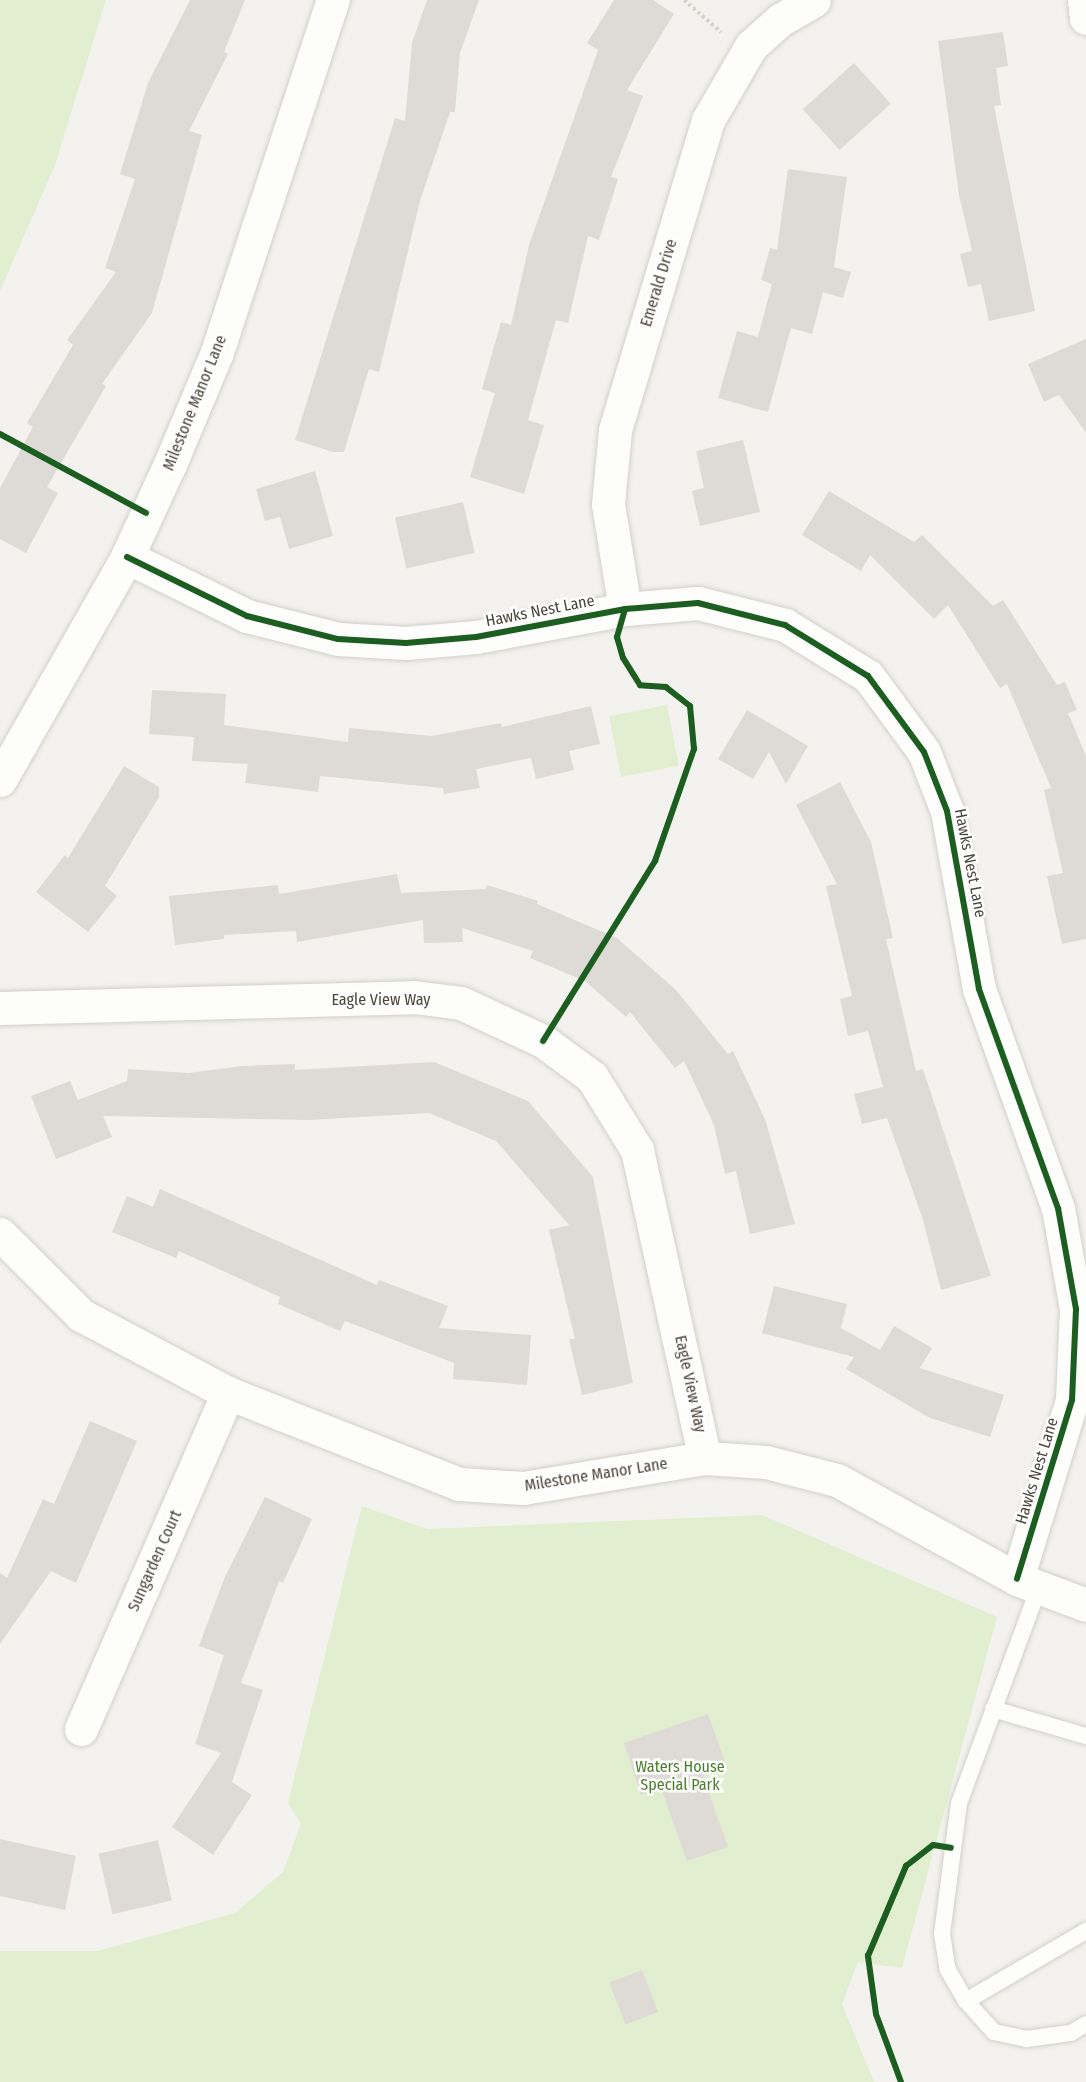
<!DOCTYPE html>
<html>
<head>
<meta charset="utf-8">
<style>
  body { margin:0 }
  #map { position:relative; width:1086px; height:2082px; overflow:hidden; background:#f4f2ee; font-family:"Fira Sans Condensed",sans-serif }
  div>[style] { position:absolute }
  .green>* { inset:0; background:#e1eecf; transform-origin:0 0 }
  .building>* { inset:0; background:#dedbd6; transform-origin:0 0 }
  .path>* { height:4px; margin-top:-2px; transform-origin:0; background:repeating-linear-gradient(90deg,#d3d2cc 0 3px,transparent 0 6px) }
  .roads { filter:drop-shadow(0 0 2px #d2d0cb) drop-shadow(0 0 2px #d2d0cb) }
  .lane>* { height:16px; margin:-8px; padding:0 8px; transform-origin:8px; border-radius:8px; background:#fdfdfc }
  .street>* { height:33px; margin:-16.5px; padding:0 16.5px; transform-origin:16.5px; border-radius:16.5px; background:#fdfdfc }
  .cycleway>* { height:6px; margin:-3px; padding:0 3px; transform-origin:3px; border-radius:3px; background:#1b5e20 }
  span { translate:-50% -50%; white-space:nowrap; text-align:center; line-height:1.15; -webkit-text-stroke:5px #fff; paint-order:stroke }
  .street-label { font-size:16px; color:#4b4439 }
  .park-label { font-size:16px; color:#4a7f2a }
</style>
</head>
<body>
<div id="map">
  <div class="green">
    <i style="clip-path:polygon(0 0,106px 0,55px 165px,0 291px)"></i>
    <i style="left:667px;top:705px;width:62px;height:59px;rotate:79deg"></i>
    <i style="clip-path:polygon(362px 1506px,427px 1529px,762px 1515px,997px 1617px,902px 1968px,858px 1962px,842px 2004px,874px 2082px,0 2082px,0 1951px,98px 1951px,235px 1913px,283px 1872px,301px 1824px,288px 1803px)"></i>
  </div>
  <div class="building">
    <i style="clip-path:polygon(190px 0,245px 0,224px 52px,228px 54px,189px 131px,202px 135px,152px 313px,102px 384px,106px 386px,47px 487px,58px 493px,26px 553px,0 539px,0 488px,33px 427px,27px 423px,73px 345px,67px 340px,116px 272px,105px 268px,135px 179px,120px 174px,148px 83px)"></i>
    <i style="clip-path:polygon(427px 0,479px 0,460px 53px,455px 112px,450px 112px,420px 201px,379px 372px,369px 369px,344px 452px,333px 452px,295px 440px,395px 118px,405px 121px,412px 43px)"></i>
    <i style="clip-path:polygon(614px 0,653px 0,674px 14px,627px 90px,643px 96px,611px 177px,618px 179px,599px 240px,588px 236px,568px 323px,556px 320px,528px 420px,544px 425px,524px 494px,470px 477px,495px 393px,482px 389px,501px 322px,511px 325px,529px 245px,598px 50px,587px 43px)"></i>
    <i style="clip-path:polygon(1003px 32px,1008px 66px,996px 68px,1001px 105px,994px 106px,1035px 311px,989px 321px,981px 284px,968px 287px,960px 254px,972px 251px,959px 195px,938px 41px)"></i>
    <i style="left:854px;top:63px;width:55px;height:69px;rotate:48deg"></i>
    <i style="clip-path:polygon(788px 169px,847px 177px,834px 267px,851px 272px,843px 298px,823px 292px,812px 334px,791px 328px,768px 412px,718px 398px,737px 331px,758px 337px,772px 284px,761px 280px,770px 248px,777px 250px)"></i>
    <i style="clip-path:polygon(1086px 339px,1086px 433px,1059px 395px,1044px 402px,1028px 364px)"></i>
    <i style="clip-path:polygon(743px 440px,760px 512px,700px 526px,692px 491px,704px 488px,696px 451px)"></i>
    <i style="clip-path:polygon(315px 471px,333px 536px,289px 549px,280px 517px,265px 521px,256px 489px)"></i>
    <i style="clip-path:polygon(829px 491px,914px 542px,922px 535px,993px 606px,1003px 600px,1057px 685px,1065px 682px,1077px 710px,1068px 713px,1086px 756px,1086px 939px,1062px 944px,1047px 876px,1063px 873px,1044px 790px,1051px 788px,1007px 684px,1000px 688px,948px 605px,934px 619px,870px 555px,861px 571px,802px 535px)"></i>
    <i style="left:463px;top:502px;width:52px;height:70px;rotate:77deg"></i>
    <i style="clip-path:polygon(152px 690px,226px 694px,224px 725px,348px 742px,349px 728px,431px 736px,501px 723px,502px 727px,591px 706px,600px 744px,569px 751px,574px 770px,536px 779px,531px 758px,476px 769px,480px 788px,444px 794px,443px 788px,320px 776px,318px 792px,245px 783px,248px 764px,192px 761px,194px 737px,149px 734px)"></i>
    <i style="clip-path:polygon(747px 710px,808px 746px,786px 784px,769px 752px,753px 779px,718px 759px)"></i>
    <i style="clip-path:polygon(124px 766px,159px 787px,159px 797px,105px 886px,117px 896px,88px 932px,36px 892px,65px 855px,68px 858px)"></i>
    <i style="clip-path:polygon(840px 782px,871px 842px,893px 938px,886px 939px,916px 1071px,923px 1069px,991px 1276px,941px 1290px,923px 1220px,887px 1118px,862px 1124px,854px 1094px,883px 1087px,868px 1031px,848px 1036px,840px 999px,852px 996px,826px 886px,837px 884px,796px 805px)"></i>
    <i style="clip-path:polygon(397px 874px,401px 893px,486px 889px,487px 885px,538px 901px,537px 904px,617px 938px,676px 990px,728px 1054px,733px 1051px,765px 1119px,795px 1224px,750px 1234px,736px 1171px,725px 1174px,714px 1125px,684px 1061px,675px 1068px,630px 1012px,626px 1017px,585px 981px,530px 958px,533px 951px,462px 928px,463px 942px,424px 943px,423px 920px,297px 942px,296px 931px,224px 935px,224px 939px,175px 945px,169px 896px,278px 885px,279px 894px)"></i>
    <i style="clip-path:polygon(434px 1062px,528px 1101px,593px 1177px,633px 1383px,582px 1395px,569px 1339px,575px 1339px,549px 1230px,569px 1225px,496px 1141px,429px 1113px,309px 1120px,103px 1116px,112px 1137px,56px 1159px,31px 1096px,70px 1081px,78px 1100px,127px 1081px,128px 1069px,188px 1073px,242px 1066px,295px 1064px,295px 1070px)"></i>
    <i style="clip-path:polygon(160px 1189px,377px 1285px,379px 1280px,448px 1306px,439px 1328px,531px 1335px,527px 1385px,453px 1379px,454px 1363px,345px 1321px,340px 1331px,278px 1304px,280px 1297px,179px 1251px,176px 1258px,112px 1232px,127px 1196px,153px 1207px)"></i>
    <i style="clip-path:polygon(774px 1286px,847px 1304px,841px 1328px,880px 1350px,894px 1326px,932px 1348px,920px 1368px,1004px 1395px,990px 1437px,930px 1418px,846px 1369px,854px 1357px,762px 1333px)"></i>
    <i style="clip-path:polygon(90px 1421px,137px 1441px,76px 1583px,51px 1571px,0 1644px,0 1573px,7px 1578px,43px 1499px,54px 1504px)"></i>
    <i style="clip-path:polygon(265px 1497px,312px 1519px,283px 1583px,279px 1581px,241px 1683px,263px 1690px,232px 1782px,252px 1795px,213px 1855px,172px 1827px,221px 1753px,195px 1744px,224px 1655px,199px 1646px,224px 1579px)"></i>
    <i style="clip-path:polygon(708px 1714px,727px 1768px,703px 1776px,728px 1847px,687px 1861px,661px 1788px,641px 1795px,624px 1743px)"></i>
    <i style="clip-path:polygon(0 1839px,76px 1856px,65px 1910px,0 1896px)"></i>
    <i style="left:158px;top:1840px;width:62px;height:61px;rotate:77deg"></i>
    <i style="left:642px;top:1970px;width:45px;height:35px;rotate:69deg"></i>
  </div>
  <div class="path">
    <i style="left:684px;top:0;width:49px;rotate:40.9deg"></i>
  </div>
  <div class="roads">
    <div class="lane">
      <i style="left:1039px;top:1587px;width:230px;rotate:110.3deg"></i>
      <i style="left:959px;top:1803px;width:132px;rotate:97.4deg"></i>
      <i style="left:942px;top:1934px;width:36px;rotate:81deg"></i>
      <i style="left:948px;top:1970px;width:36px;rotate:60deg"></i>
      <i style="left:966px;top:2001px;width:139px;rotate:-30.3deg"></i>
      <i style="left:993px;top:1709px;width:97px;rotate:16.2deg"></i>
      <i style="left:966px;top:2001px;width:42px;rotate:47.9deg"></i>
      <i style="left:994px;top:2032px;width:33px;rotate:12deg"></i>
      <i style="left:1026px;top:2039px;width:45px;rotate:-7.6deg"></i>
      <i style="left:1071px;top:2033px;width:17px;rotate:-31deg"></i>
    </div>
    <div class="street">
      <i style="left:1084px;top:0;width:18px;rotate:84deg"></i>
      <i style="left:127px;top:557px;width:134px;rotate:26.2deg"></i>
      <i style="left:247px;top:616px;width:94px;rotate:14.2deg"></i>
      <i style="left:338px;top:639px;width:68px;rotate:3.4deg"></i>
      <i style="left:406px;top:643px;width:70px;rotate:-4.9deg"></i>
      <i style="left:476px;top:637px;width:152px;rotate:-10.6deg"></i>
      <i style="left:625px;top:609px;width:73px;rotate:-4.7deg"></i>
      <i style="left:698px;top:603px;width:90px;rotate:14.2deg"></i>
      <i style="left:785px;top:625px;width:97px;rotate:31.6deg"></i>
      <i style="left:868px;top:676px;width:94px;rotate:53.6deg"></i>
      <i style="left:924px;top:752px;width:63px;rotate:68.7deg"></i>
      <i style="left:947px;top:811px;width:181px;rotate:79.8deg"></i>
      <i style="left:979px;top:989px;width:233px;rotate:70.2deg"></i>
      <i style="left:1058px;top:1208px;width:103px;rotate:79.9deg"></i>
      <i style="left:1076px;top:1309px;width:91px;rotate:92.5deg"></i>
      <i style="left:1072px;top:1400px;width:187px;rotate:107.1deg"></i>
      <i style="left:625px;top:609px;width:106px;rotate:-99.2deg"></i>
      <i style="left:608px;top:504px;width:74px;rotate:-84.6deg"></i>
      <i style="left:615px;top:430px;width:324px;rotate:-73.3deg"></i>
      <i style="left:708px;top:120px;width:86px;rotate:-59.8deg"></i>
      <i style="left:751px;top:46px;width:39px;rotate:-42deg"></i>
      <i style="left:780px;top:20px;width:39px;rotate:-30deg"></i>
      <i style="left:0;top:780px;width:257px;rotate:-60.3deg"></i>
      <i style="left:127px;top:557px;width:102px;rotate:-65.2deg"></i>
      <i style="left:170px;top:464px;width:121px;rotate:-67.2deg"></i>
      <i style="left:217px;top:352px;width:371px;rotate:-71.8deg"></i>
      <i style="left:0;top:1008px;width:414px;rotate:-1.5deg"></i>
      <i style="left:414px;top:997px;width:47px;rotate:7.3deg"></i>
      <i style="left:461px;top:1003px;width:90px;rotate:24.9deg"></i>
      <i style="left:543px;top:1041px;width:61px;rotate:36.3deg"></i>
      <i style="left:592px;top:1077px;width:86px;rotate:58.3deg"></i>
      <i style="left:637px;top:1150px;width:315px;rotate:77.6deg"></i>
      <i style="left:0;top:1234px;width:115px;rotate:45deg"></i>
      <i style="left:81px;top:1315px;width:166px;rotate:28deg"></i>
      <i style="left:228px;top:1393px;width:248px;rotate:21.5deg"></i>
      <i style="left:459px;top:1484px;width:64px;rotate:3.6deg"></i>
      <i style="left:523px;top:1488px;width:184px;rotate:-9.4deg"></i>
      <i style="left:705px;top:1458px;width:61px;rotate:3.8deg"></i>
      <i style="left:766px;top:1462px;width:73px;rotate:14.2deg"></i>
      <i style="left:837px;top:1480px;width:205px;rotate:28.8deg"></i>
      <i style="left:1017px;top:1579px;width:74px;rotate:20.6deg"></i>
      <i style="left:81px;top:1729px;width:367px;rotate:-66.4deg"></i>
    </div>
  </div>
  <div class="cycleway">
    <i style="left:0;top:434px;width:166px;rotate:28.4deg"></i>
    <i style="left:127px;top:557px;width:134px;rotate:26.2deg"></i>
    <i style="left:247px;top:616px;width:94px;rotate:14.2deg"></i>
    <i style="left:338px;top:639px;width:68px;rotate:3.4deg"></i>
    <i style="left:406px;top:643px;width:70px;rotate:-4.9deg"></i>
    <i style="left:476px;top:637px;width:152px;rotate:-10.6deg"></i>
    <i style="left:625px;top:609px;width:73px;rotate:-4.7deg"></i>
    <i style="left:698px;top:603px;width:90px;rotate:14.2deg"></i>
    <i style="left:785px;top:625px;width:97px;rotate:31.6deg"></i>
    <i style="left:868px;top:676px;width:94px;rotate:53.6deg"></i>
    <i style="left:924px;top:752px;width:63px;rotate:68.7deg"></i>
    <i style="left:947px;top:811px;width:181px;rotate:79.8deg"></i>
    <i style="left:979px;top:989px;width:233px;rotate:70.2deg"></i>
    <i style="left:1058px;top:1208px;width:103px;rotate:79.9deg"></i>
    <i style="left:1076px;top:1309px;width:91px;rotate:92.5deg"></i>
    <i style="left:1072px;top:1400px;width:187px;rotate:107.1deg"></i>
    <i style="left:543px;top:1041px;width:212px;rotate:-58.1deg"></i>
    <i style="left:655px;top:861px;width:119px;rotate:-70.8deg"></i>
    <i style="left:694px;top:749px;width:43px;rotate:-95.3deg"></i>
    <i style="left:690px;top:706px;width:31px;rotate:-142deg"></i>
    <i style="left:666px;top:687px;width:26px;rotate:-176deg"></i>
    <i style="left:640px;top:685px;width:32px;rotate:-122deg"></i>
    <i style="left:623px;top:658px;width:22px;rotate:-106deg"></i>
    <i style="left:617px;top:637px;width:29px;rotate:-74deg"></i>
    <i style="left:901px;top:2082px;width:72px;rotate:-110.2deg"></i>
    <i style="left:876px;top:2014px;width:59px;rotate:-97.9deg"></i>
    <i style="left:868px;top:1956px;width:98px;rotate:-67.1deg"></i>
    <i style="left:906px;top:1866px;width:34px;rotate:-38deg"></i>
    <i style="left:933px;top:1845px;width:18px;rotate:9deg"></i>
  </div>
  <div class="street-label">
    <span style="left:659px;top:283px;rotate:-73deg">Emerald Drive</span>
    <span style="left:195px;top:403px;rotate:-68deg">Milestone Manor Lane</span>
    <span style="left:540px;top:611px;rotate:-11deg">Hawks Nest Lane</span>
    <span style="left:970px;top:863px;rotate:79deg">Hawks Nest Lane</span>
    <span style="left:381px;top:1000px">Eagle View Way</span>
    <span style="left:690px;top:1384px;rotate:78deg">Eagle View Way</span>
    <span style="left:1037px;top:1471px;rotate:-73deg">Hawks Nest Lane</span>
    <span style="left:596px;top:1475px;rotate:-9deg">Milestone Manor Lane</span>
    <span style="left:155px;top:1561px;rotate:-66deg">Sungarden Court</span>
  </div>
  <div class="park-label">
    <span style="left:680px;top:1776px">Waters House<br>Special Park</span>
  </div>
</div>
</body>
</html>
